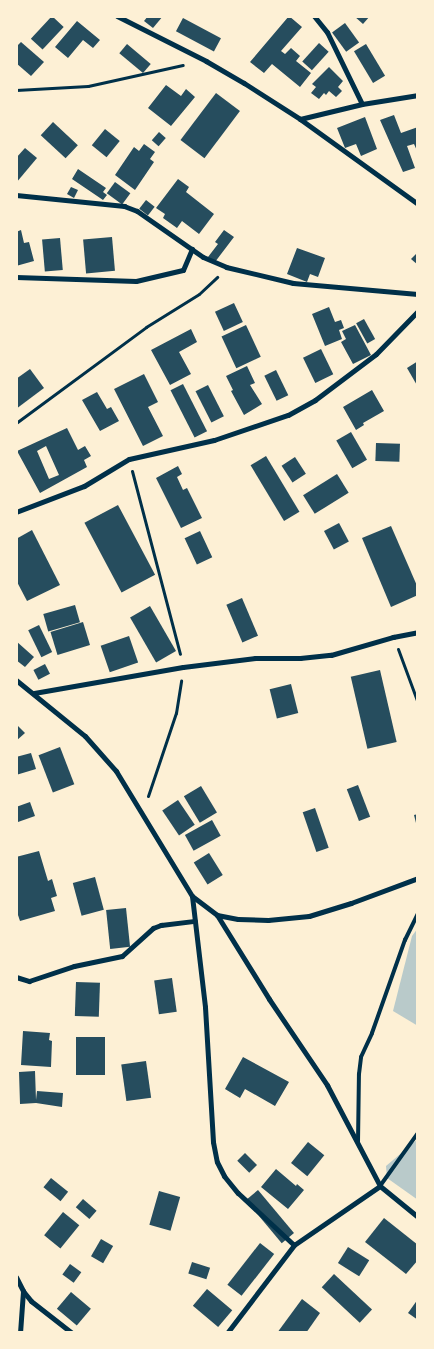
<!DOCTYPE html>
<html>
<head>
<meta charset="utf-8">
<style>
  body { margin:0 }
  #map { position:relative; width:434px; height:1349px; overflow:hidden; background:#fdf0d5; font-family:"PT Serif",serif }
  div>[style] { position:absolute }
  .green>* { inset:0; background:#b9caca }
  .building>* { inset:0; background:#264d5e; transform-origin:0 0 }
  .path>* { height:3px; margin:-1.5px; padding:0 1.5px; transform-origin:1.5px; border-radius:1.5px; background:#003049 }
  .service>* { height:4px; margin:-2px; padding:0 2px; transform-origin:2px; border-radius:2px; background:#003049 }
  .minor>* { height:5px; margin:-2.5px; padding:0 2.5px; transform-origin:2.5px; border-radius:2.5px; background:#003049 }
  span { translate:-50% -50%; white-space:nowrap; text-align:center; line-height:1.15; -webkit-text-stroke:5px #fdf0d5; paint-order:stroke }
  .frame { position:absolute; inset:0; border:18px solid #fdf0d5; pointer-events:none }
</style>
</head>
<body>
<div id="map">
  <div class="green">
    <i style="clip-path:polygon(418px 928px,418px 1026px,393px 1011px,412px 936px)"></i>
    <i style="clip-path:polygon(418px 1139px,418px 1200px,387px 1178px,386px 1166px)"></i>
  </div>
  <div class="building">
    <i style="left:52px;top:16px;width:16px;height:31px;rotate:43deg"></i>
    <i style="clip-path:polygon(148px 16px,163px 16px,153px 28px,144px 21px)"></i>
    <i style="clip-path:polygon(289px 16px,302px 27px,281px 51px,285px 54px,291px 48px,300px 56px,296px 61px,311px 73px,300px 87px,272px 64px,264px 73px,250px 62px)"></i>
    <i style="clip-path:polygon(354px 16px,370px 16px,363px 24px)"></i>
    <i style="left:183px;top:18px;width:43px;height:15px;rotate:28deg"></i>
    <i style="clip-path:polygon(77px 21px,100px 40px,93px 48px,83px 40px,68px 58px,55px 47px)"></i>
    <i style="left:345px;top:23px;width:24px;height:16px;rotate:54deg"></i>
    <i style="clip-path:polygon(21px 42px,44px 62px,31px 76px,16px 63px,16px 47px)"></i>
    <i style="left:319px;top:43px;width:13px;height:25px;rotate:42deg"></i>
    <i style="left:127px;top:44px;width:31px;height:12px;rotate:40deg"></i>
    <i style="left:366px;top:44px;width:37px;height:14px;rotate:59deg"></i>
    <i style="clip-path:polygon(329px 67px,343px 81px,338px 87px,342px 91px,336px 97px,329px 91px,326px 95px,324px 93px,319px 99px,311px 93px,316px 87px,312px 84px)"></i>
    <i style="clip-path:polygon(166px 85px,181px 96px,186px 89px,195px 97px,171px 126px,148px 108px)"></i>
    <i style="left:216px;top:93px;width:30px;height:59px;rotate:37deg"></i>
    <i style="clip-path:polygon(394px 115px,401px 133px,418px 127px,418px 153px,414px 144px,407px 146px,415px 168px,403px 172px,380px 120px)"></i>
    <i style="clip-path:polygon(365px 117px,377px 149px,361px 156px,356px 144px,345px 148px,337px 128px)"></i>
    <i style="left:53px;top:122px;width:34px;height:18px;rotate:43deg"></i>
    <i style="left:105px;top:129px;width:19px;height:21px;rotate:39deg"></i>
    <i style="left:159px;top:132px;width:9px;height:11px;rotate:41deg"></i>
    <i style="clip-path:polygon(144px 144px,155px 152px,150px 159px,154px 162px,135px 190px,115px 175px,134px 147px,139px 151px)"></i>
    <i style="clip-path:polygon(25px 148px,37px 158px,16px 183px,16px 158px)"></i>
    <i style="clip-path:polygon(78px 169px,106px 188px,103px 192px,107px 195px,103px 200px,72px 179px)"></i>
    <i style="clip-path:polygon(178px 179px,189px 187px,186px 192px,214px 214px,199px 234px,182px 221px,177px 228px,163px 218px,165px 214px,156px 208px)"></i>
    <i style="left:115px;top:182px;width:19px;height:14px;rotate:36deg"></i>
    <i style="clip-path:polygon(71px 187px,78px 190px,74px 198px,67px 194px)"></i>
    <i style="left:146px;top:200px;width:11px;height:11px;rotate:38deg"></i>
    <i style="clip-path:polygon(21px 230px,24px 243px,29px 242px,34px 261px,16px 266px,16px 232px)"></i>
    <i style="clip-path:polygon(224px 230px,234px 237px,215px 262px,208px 257px,218px 244px,215px 242px)"></i>
    <i style="left:112px;top:237px;width:34px;height:29px;rotate:85deg"></i>
    <i style="left:60px;top:238px;width:32px;height:18px;rotate:85deg"></i>
    <i style="clip-path:polygon(297px 248px,325px 258px,318px 277px,310px 274px,307px 282px,287px 274px)"></i>
    <i style="clip-path:polygon(418px 252px,418px 265px,411px 259px)"></i>
    <i style="left:234px;top:303px;width:21px;height:21px;rotate:65deg"></i>
    <i style="clip-path:polygon(329px 307px,335px 322px,341px 320px,344px 328px,339px 330px,342px 339px,325px 346px,312px 314px)"></i>
    <i style="left:364px;top:319px;width:23px;height:9px;rotate:61deg"></i>
    <i style="left:246px;top:325px;width:35px;height:27px;rotate:65deg"></i>
    <i style="clip-path:polygon(355px 325px,371px 355px,353px 364px,341px 342px,346px 339px,342px 331px)"></i>
    <i style="clip-path:polygon(191px 329px,197px 342px,179px 352px,191px 374px,170px 385px,151px 350px)"></i>
    <i style="left:321px;top:349px;width:28px;height:20px;rotate:64deg"></i>
    <i style="clip-path:polygon(418px 361px,418px 387px,407px 368px)"></i>
    <i style="clip-path:polygon(247px 366px,255px 383px,250px 385px,262px 404px,244px 415px,231px 391px,233px 390px,226px 376px)"></i>
    <i style="clip-path:polygon(30px 369px,44px 388px,16px 409px,16px 379px)"></i>
    <i style="left:276px;top:370px;width:28px;height:13px;rotate:64deg"></i>
    <i style="clip-path:polygon(144px 374px,158px 402px,148px 407px,163px 436px,143px 446px,114px 389px)"></i>
    <i style="left:183px;top:384px;width:53px;height:14px;rotate:63deg"></i>
    <i style="left:208px;top:385px;width:35px;height:14px;rotate:63deg"></i>
    <i style="clip-path:polygon(372px 390px,384px 411px,363px 423px,364px 425px,356px 430px,343px 407px)"></i>
    <i style="clip-path:polygon(97px 392px,107px 409px,111px 407px,119px 421px,100px 431px,82px 400px)"></i>
    <i style="clip-path:polygon(evenodd,67px 428px,78px 450px,85px 446px,91px 456px,84px 460px,87px 467px,40px 493px,17px 451px,67px 428px,46px 446px,59px 475px,49px 479px,37px 451px,46px 446px)"></i>
    <i style="left:351px;top:432px;width:32px;height:17px;rotate:60deg"></i>
    <i style="left:376px;top:443px;width:24px;height:18px;rotate:2deg"></i>
    <i style="left:266px;top:456px;width:65px;height:18px;rotate:59deg"></i>
    <i style="left:295px;top:457px;width:20px;height:16px;rotate:57deg"></i>
    <i style="clip-path:polygon(178px 466px,182px 474px,177px 477px,183px 490px,187px 488px,202px 518px,181px 528px,156px 478px)"></i>
    <i style="left:337px;top:474px;width:22px;height:40px;rotate:58deg"></i>
    <i style="left:118px;top:505px;width:79px;height:38px;rotate:62deg"></i>
    <i style="left:339px;top:523px;width:21px;height:17px;rotate:62deg"></i>
    <i style="clip-path:polygon(391px 526px,418px 588px,418px 595px,391px 607px,362px 538px)"></i>
    <i style="clip-path:polygon(32px 530px,60px 585px,27px 601px,16px 580px,16px 539px)"></i>
    <i style="left:200px;top:531px;width:29px;height:17px;rotate:65deg"></i>
    <i style="left:242px;top:598px;width:41px;height:17px;rotate:67deg"></i>
    <i style="left:75px;top:605px;width:18px;height:33px;rotate:74deg"></i>
    <i style="left:150px;top:606px;width:52px;height:23px;rotate:60deg"></i>
    <i style="left:83px;top:622px;width:24px;height:34px;rotate:73deg"></i>
    <i style="left:39px;top:625px;width:30px;height:12px;rotate:64deg"></i>
    <i style="left:129px;top:636px;width:28px;height:30px;rotate:71deg"></i>
    <i style="clip-path:polygon(16px 641px,34px 657px,25px 667px,16px 660px)"></i>
    <i style="left:45px;top:664px;width:11px;height:13px;rotate:63deg"></i>
    <i style="left:380px;top:670px;width:74px;height:30px;rotate:77deg"></i>
    <i style="left:291px;top:684px;width:30px;height:22px;rotate:76deg"></i>
    <i style="clip-path:polygon(16px 724px,25px 733px,16px 741px)"></i>
    <i style="left:60px;top:747px;width:40px;height:23px;rotate:69deg"></i>
    <i style="clip-path:polygon(31px 753px,36px 769px,16px 775px,16px 757px)"></i>
    <i style="left:358px;top:785px;width:34px;height:12px;rotate:69deg"></i>
    <i style="left:201px;top:786px;width:31px;height:20px;rotate:59deg"></i>
    <i style="left:178px;top:800px;width:30px;height:19px;rotate:56deg"></i>
    <i style="clip-path:polygon(30px 802px,35px 816px,18px 822px,16px 807px)"></i>
    <i style="left:315px;top:808px;width:42px;height:13px;rotate:71deg"></i>
    <i style="clip-path:polygon(418px 814px,418px 827px,417px 827px,414px 815px)"></i>
    <i style="left:212px;top:820px;width:18px;height:31px;rotate:61deg"></i>
    <i style="clip-path:polygon(39px 851px,48px 881px,52px 879px,57px 896px,51px 898px,55px 911px,20px 921px,16px 909px,16px 857px)"></i>
    <i style="left:209px;top:853px;width:26px;height:18px;rotate:58deg"></i>
    <i style="left:95px;top:877px;width:34px;height:23px;rotate:75deg"></i>
    <i style="left:126px;top:908px;width:39px;height:20px;rotate:84deg"></i>
    <i style="left:172px;top:978px;width:34px;height:18px;rotate:82deg"></i>
    <i style="left:76px;top:982px;width:24px;height:34px;rotate:2deg"></i>
    <i style="clip-path:polygon(23px 1031px,50px 1033px,49px 1040px,52px 1041px,51px 1067px,21px 1065px)"></i>
    <i style="left:76px;top:1037px;width:29px;height:38px"></i>
    <i style="clip-path:polygon(243px 1057px,289px 1082px,275px 1106px,245px 1089px,240px 1098px,225px 1089px)"></i>
    <i style="left:146px;top:1061px;width:37px;height:25px;rotate:82deg"></i>
    <i style="clip-path:polygon(35px 1071px,36px 1100px,37px 1091px,63px 1093px,62px 1107px,36px 1103px,20px 1104px,19px 1072px)"></i>
    <i style="left:308px;top:1142px;width:21px;height:27px;rotate:39deg"></i>
    <i style="left:245px;top:1153px;width:17px;height:11px;rotate:45deg"></i>
    <i style="clip-path:polygon(276px 1169px,296px 1186px,297px 1184px,304px 1190px,288px 1209px,261px 1187px)"></i>
    <i style="left:51px;top:1178px;width:22px;height:12px;rotate:39deg"></i>
    <i style="left:258px;top:1190px;width:56px;height:16px;rotate:50deg"></i>
    <i style="left:159px;top:1191px;width:22px;height:35px;rotate:16deg"></i>
    <i style="left:83px;top:1199px;width:18px;height:11px;rotate:41deg"></i>
    <i style="left:63px;top:1212px;width:21px;height:30px;rotate:39deg"></i>
    <i style="clip-path:polygon(384px 1218px,418px 1245px,418px 1260px,406px 1274px,365px 1242px)"></i>
    <i style="left:101px;top:1239px;width:14px;height:20px;rotate:30deg"></i>
    <i style="left:260px;top:1243px;width:18px;height:53px;rotate:38deg"></i>
    <i style="left:348px;top:1247px;width:25px;height:19px;rotate:32deg"></i>
    <i style="left:192px;top:1262px;width:19px;height:12px;rotate:18deg"></i>
    <i style="left:70px;top:1264px;width:14px;height:13px;rotate:36deg"></i>
    <i style="left:334px;top:1274px;width:52px;height:18px;rotate:43deg"></i>
    <i style="left:207px;top:1289px;width:33px;height:22px;rotate:40deg"></i>
    <i style="left:71px;top:1292px;width:26px;height:22px;rotate:40deg"></i>
    <i style="clip-path:polygon(302px 1299px,320px 1313px,306px 1333px,277px 1333px)"></i>
    <i style="clip-path:polygon(418px 1299px,418px 1320px,408px 1313px)"></i>
  </div>
  <div class="path">
    <i style="left:16px;top:90px;width:72px;rotate:-3.2deg"></i>
    <i style="left:88px;top:86px;width:97px;rotate:-12.5deg"></i>
    <i style="left:16px;top:423px;width:162px;rotate:-36.4deg"></i>
    <i style="left:146px;top:327px;width:62px;rotate:-31.9deg"></i>
    <i style="left:199px;top:294px;width:25px;rotate:-43deg"></i>
    <i style="left:132px;top:471px;width:189px;rotate:75.3deg"></i>
    <i style="left:398px;top:649px;width:58px;rotate:69.7deg"></i>
    <i style="left:148px;top:796px;width:88px;rotate:-71.4deg"></i>
    <i style="left:176px;top:713px;width:33px;rotate:-81deg"></i>
  </div>
  <div class="service">
    <i style="left:358px;top:1142px;width:68px;rotate:-89.2deg"></i>
    <i style="left:359px;top:1074px;width:17px;rotate:-83deg"></i>
    <i style="left:361px;top:1057px;width:26px;rotate:-65deg"></i>
    <i style="left:372px;top:1033px;width:99px;rotate:-70.5deg"></i>
    <i style="left:405px;top:940px;width:30px;rotate:-64deg"></i>
    <i style="left:380px;top:1186px;width:65px;rotate:-54.4deg"></i>
  </div>
  <div class="minor">
    <i style="left:117px;top:16px;width:100px;rotate:26.8deg"></i>
    <i style="left:206px;top:61px;width:44px;rotate:30.1deg"></i>
    <i style="left:244px;top:83px;width:67px;rotate:32.7deg"></i>
    <i style="left:300px;top:119px;width:145px;rotate:35.8deg"></i>
    <i style="left:314px;top:16px;width:21px;rotate:51deg"></i>
    <i style="left:327px;top:32px;width:80px;rotate:64.1deg"></i>
    <i style="left:300px;top:119px;width:64px;rotate:-13.6deg"></i>
    <i style="left:362px;top:104px;width:57px;rotate:-9.1deg"></i>
    <i style="left:16px;top:195px;width:109px;rotate:5.8deg"></i>
    <i style="left:124px;top:206px;width:14px;rotate:21deg"></i>
    <i style="left:137px;top:211px;width:80px;rotate:34.9deg"></i>
    <i style="left:203px;top:257px;width:25px;rotate:23deg"></i>
    <i style="left:226px;top:267px;width:69px;rotate:13.4deg"></i>
    <i style="left:293px;top:283px;width:125px;rotate:5deg"></i>
    <i style="left:16px;top:277px;width:120px;rotate:1.9deg"></i>
    <i style="left:136px;top:281px;width:48px;rotate:-13.2deg"></i>
    <i style="left:183px;top:270px;width:23px;rotate:-67deg"></i>
    <i style="left:16px;top:512px;width:73px;rotate:-20.9deg"></i>
    <i style="left:84px;top:486px;width:52px;rotate:-31deg"></i>
    <i style="left:129px;top:459px;width:87px;rotate:-12.6deg"></i>
    <i style="left:214px;top:440px;width:78px;rotate:-18.7deg"></i>
    <i style="left:288px;top:415px;width:31px;rotate:-29deg"></i>
    <i style="left:315px;top:400px;width:76px;rotate:-37deg"></i>
    <i style="left:376px;top:354px;width:60px;rotate:-45.7deg"></i>
    <i style="left:16px;top:680px;width:89px;rotate:39.1deg"></i>
    <i style="left:85px;top:736px;width:47px;rotate:48.5deg"></i>
    <i style="left:116px;top:771px;width:146px;rotate:58.7deg"></i>
    <i style="left:192px;top:896px;width:31px;rotate:37deg"></i>
    <i style="left:217px;top:915px;width:21px;rotate:11deg"></i>
    <i style="left:238px;top:919px;width:30px;rotate:2deg"></i>
    <i style="left:268px;top:920px;width:41px;rotate:-5.6deg"></i>
    <i style="left:309px;top:916px;width:44px;rotate:-17.2deg"></i>
    <i style="left:351px;top:903px;width:72px;rotate:-20.5deg"></i>
    <i style="left:34px;top:693px;width:151px;rotate:-9.9deg"></i>
    <i style="left:183px;top:667px;width:73px;rotate:-7.1deg"></i>
    <i style="left:255px;top:658px;width:45px"></i>
    <i style="left:300px;top:658px;width:31px;rotate:-6deg"></i>
    <i style="left:331px;top:655px;width:65px;rotate:-16.2deg"></i>
    <i style="left:393px;top:637px;width:25px;rotate:-11deg"></i>
    <i style="left:192px;top:896px;width:112px;rotate:83.3deg"></i>
    <i style="left:205px;top:1007px;width:135px;rotate:86.6deg"></i>
    <i style="left:213px;top:1142px;width:20px;rotate:79deg"></i>
    <i style="left:217px;top:1162px;width:16px;rotate:63deg"></i>
    <i style="left:224px;top:1176px;width:22px;rotate:51deg"></i>
    <i style="left:238px;top:1193px;width:76px;rotate:42.9deg"></i>
    <i style="left:217px;top:915px;width:99px;rotate:58.2deg"></i>
    <i style="left:269px;top:999px;width:104px;rotate:56deg"></i>
    <i style="left:327px;top:1085px;width:114px;rotate:62.3deg"></i>
    <i style="left:380px;top:1186px;width:49px;rotate:39.2deg"></i>
    <i style="left:16px;top:977px;width:14px;rotate:17deg"></i>
    <i style="left:29px;top:981px;width:47px;rotate:-18.4deg"></i>
    <i style="left:74px;top:966px;width:49px;rotate:-11.8deg"></i>
    <i style="left:122px;top:956px;width:42px;rotate:-42.1deg"></i>
    <i style="left:153px;top:928px;width:9px;rotate:-21deg"></i>
    <i style="left:161px;top:925px;width:34px;rotate:-7deg"></i>
    <i style="left:16px;top:1277px;width:16px;rotate:63deg"></i>
    <i style="left:23px;top:1291px;width:13px;rotate:51deg"></i>
    <i style="left:31px;top:1301px;width:52px;rotate:38deg"></i>
    <i style="left:20px;top:1333px;width:42px;rotate:-85.9deg"></i>
    <i style="left:227px;top:1333px;width:111px;rotate:-52.7deg"></i>
    <i style="left:294px;top:1245px;width:104px;rotate:-34.5deg"></i>
  </div>
  <div class="frame"></div>
</div>
</body>
</html>
